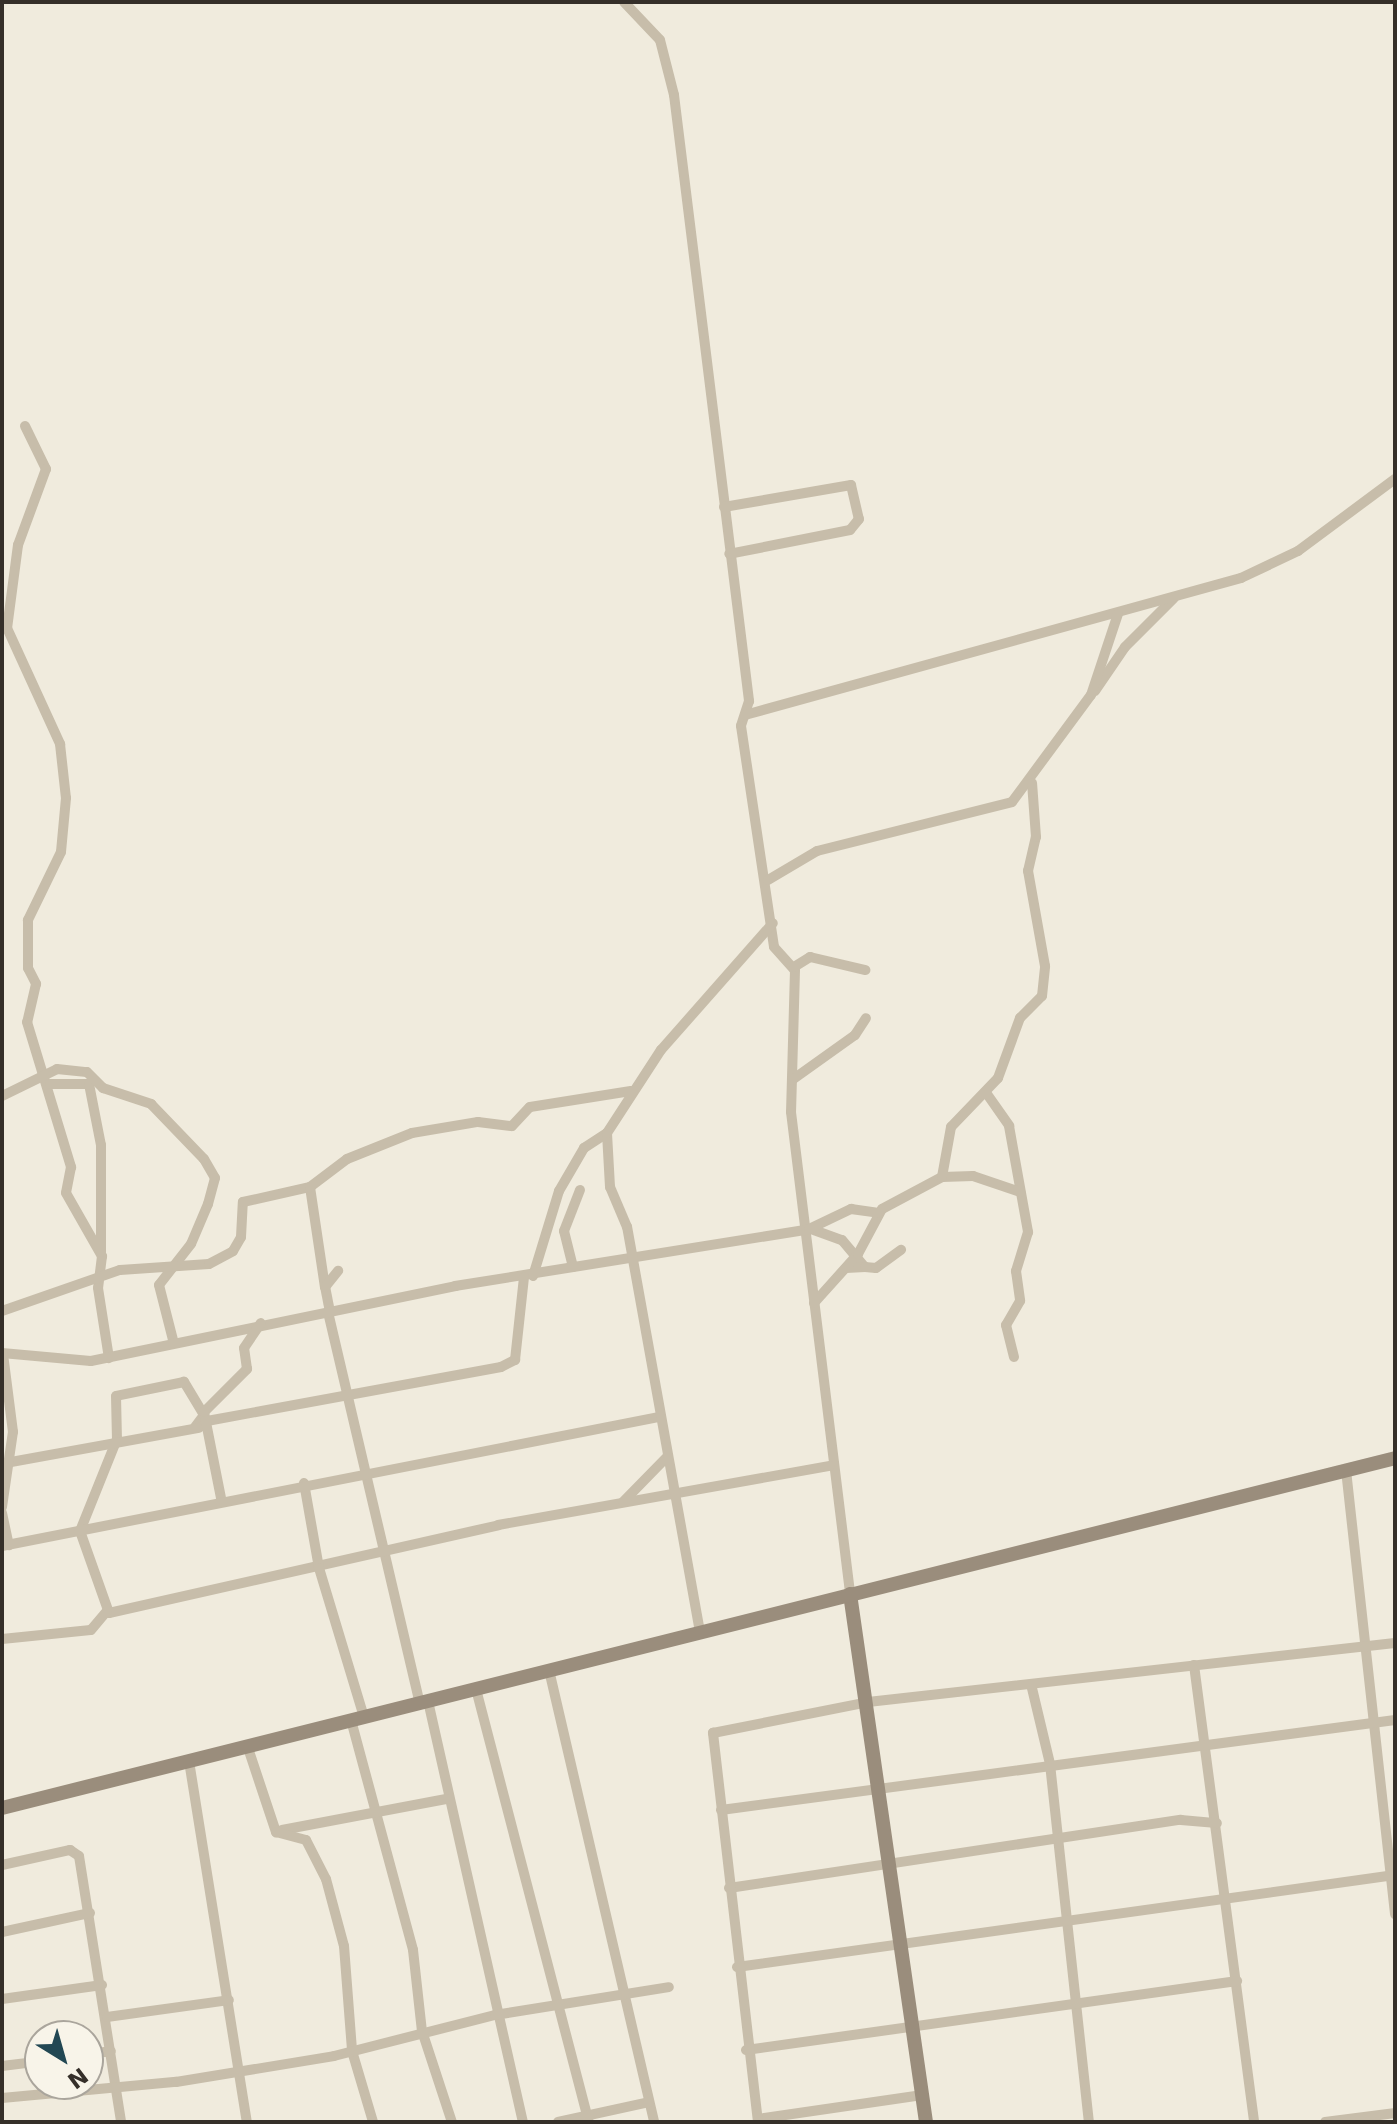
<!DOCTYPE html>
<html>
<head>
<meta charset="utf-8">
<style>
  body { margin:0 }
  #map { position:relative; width:1397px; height:2124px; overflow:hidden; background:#f0ebdd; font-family:"DejaVu Sans",sans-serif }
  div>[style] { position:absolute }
  .street>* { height:10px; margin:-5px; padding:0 5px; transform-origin:5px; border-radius:5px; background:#c7bdaa }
  .secondary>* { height:14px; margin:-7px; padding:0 7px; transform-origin:7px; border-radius:7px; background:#9a8d7c }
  span { translate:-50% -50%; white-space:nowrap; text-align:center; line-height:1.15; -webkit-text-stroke:7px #f8f4e9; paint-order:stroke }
  .frame { position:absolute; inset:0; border:4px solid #352f29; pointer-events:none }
  .north { position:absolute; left:24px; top:2020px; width:80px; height:80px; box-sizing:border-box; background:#f8f4e9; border:2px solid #aaa59c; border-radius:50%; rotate:143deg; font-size:22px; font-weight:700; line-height:32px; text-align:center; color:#352f29 }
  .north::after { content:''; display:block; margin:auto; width:28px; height:36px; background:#224753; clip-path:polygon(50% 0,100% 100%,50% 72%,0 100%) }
</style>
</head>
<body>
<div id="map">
  <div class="street">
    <i style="left:624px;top:2px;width:52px;rotate:46.5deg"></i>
    <i style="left:660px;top:40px;width:57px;rotate:75.7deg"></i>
    <i style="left:674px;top:95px;width:611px;rotate:82.94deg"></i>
    <i style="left:749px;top:701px;width:26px;rotate:108deg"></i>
    <i style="left:741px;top:726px;width:223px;rotate:81.5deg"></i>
    <i style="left:774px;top:947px;width:31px;rotate:48deg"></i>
    <i style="left:795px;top:970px;width:142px;rotate:91.6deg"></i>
    <i style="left:791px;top:1112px;width:486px;rotate:83deg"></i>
    <i style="left:25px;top:426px;width:48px;rotate:64deg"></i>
    <i style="left:46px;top:469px;width:81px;rotate:110.2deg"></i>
    <i style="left:18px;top:545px;width:84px;rotate:97.5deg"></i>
    <i style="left:7px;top:628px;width:128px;rotate:65.4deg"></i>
    <i style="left:60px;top:744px;width:54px;rotate:83.7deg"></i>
    <i style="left:66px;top:798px;width:54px;rotate:95.3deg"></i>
    <i style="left:61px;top:852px;width:76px;rotate:115.9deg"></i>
    <i style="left:28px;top:920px;width:48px;rotate:90deg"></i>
    <i style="left:28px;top:968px;width:18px;rotate:63deg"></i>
    <i style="left:36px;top:984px;width:39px;rotate:103deg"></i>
    <i style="left:27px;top:1022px;width:152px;rotate:73.1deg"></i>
    <i style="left:71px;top:1167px;width:26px;rotate:101deg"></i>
    <i style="left:66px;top:1193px;width:73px;rotate:60.3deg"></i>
    <i style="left:102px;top:1256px;width:32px;rotate:97deg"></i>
    <i style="left:98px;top:1288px;width:71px;rotate:81.1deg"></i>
    <i style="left:724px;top:507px;width:129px;rotate:-9.8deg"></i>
    <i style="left:851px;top:485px;width:35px;rotate:77deg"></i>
    <i style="left:859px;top:519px;width:14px;rotate:129deg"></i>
    <i style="left:850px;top:530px;width:123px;rotate:168.8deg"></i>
    <i style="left:1095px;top:691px;width:53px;rotate:-55.7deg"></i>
    <i style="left:1125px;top:647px;width:69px;rotate:-45deg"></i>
    <i style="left:745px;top:715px;width:515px;rotate:-15.44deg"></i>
    <i style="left:1241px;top:578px;width:63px;rotate:-25.3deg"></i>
    <i style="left:1298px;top:551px;width:121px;rotate:-36.6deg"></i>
    <i style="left:768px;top:880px;width:57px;rotate:-30.6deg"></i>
    <i style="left:817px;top:851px;width:201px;rotate:-14.1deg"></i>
    <i style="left:1012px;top:802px;width:133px;rotate:-53.6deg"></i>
    <i style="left:1091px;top:695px;width:85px;rotate:-71.6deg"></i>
    <i style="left:794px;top:967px;width:19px;rotate:-32deg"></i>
    <i style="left:810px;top:957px;width:57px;rotate:13.3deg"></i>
    <i style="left:792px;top:1080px;width:77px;rotate:-35.5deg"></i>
    <i style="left:855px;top:1035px;width:20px;rotate:-57deg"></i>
    <i style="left:50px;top:1084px;width:39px"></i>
    <i style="left:89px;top:1084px;width:62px;rotate:78.9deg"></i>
    <i style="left:101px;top:1145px;width:107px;rotate:90deg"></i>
    <i style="left:987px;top:1094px;width:39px;rotate:55deg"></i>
    <i style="left:1009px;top:1126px;width:108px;rotate:79.8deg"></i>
    <i style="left:1028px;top:1232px;width:41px;rotate:107.1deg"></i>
    <i style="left:1016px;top:1271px;width:30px;rotate:82deg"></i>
    <i style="left:1020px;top:1301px;width:28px;rotate:120deg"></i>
    <i style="left:1006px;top:1325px;width:33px;rotate:76deg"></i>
    <i style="left:2px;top:1096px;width:61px;rotate:-26.1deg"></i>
    <i style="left:57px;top:1069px;width:30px;rotate:6deg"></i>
    <i style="left:87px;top:1072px;width:23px;rotate:45deg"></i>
    <i style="left:103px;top:1088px;width:51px;rotate:18.4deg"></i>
    <i style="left:151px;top:1104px;width:76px;rotate:46.1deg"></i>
    <i style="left:204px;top:1159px;width:22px;rotate:60deg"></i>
    <i style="left:215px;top:1178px;width:27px;rotate:105deg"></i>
    <i style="left:208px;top:1204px;width:43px;rotate:113deg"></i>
    <i style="left:191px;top:1244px;width:52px;rotate:128deg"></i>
    <i style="left:159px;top:1285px;width:57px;rotate:75.7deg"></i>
    <i style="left:942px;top:1177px;width:31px;rotate:-2deg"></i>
    <i style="left:973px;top:1176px;width:50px;rotate:18.8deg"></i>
    <i style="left:310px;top:1187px;width:101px;rotate:81.5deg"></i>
    <i style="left:811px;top:1229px;width:33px;rotate:20deg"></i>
    <i style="left:842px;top:1240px;width:35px;rotate:50deg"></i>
    <i style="left:865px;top:1267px;width:19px;rotate:177deg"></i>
    <i style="left:573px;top:1267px;width:37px;rotate:-104deg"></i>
    <i style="left:564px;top:1231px;width:44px;rotate:-68.7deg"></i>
    <i style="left:865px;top:1267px;width:11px;rotate:5deg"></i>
    <i style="left:876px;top:1268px;width:31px;rotate:-36deg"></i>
    <i style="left:533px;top:1276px;width:89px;rotate:-73deg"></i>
    <i style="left:559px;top:1191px;width:50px;rotate:-59.8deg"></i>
    <i style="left:584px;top:1148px;width:27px;rotate:-33deg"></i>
    <i style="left:814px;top:1303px;width:66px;rotate:-48.1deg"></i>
    <i style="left:858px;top:1254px;width:51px;rotate:-61.9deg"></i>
    <i style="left:882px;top:1209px;width:68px;rotate:-28.1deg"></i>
    <i style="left:942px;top:1177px;width:51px;rotate:-79.8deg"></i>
    <i style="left:951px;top:1127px;width:68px;rotate:-46.2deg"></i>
    <i style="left:998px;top:1078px;width:64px;rotate:-69.9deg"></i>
    <i style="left:1020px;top:1018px;width:31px;rotate:-45deg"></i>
    <i style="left:1042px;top:996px;width:30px;rotate:-84deg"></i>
    <i style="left:1045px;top:966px;width:97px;rotate:-100.1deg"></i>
    <i style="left:1028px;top:871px;width:35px;rotate:-77deg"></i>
    <i style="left:1036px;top:837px;width:54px;rotate:-94.2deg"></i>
    <i style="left:2px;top:1311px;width:125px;rotate:-19.2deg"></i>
    <i style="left:120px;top:1270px;width:89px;rotate:-3.9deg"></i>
    <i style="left:209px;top:1264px;width:27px;rotate:-28deg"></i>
    <i style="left:233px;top:1251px;width:16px;rotate:-60deg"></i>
    <i style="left:241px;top:1237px;width:35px;rotate:-87deg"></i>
    <i style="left:243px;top:1202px;width:69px;rotate:-12.6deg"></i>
    <i style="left:310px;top:1187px;width:46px;rotate:-37.1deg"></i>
    <i style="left:347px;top:1159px;width:70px;rotate:-21.8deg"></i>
    <i style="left:412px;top:1133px;width:67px;rotate:-9.5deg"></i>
    <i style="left:478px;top:1122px;width:34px;rotate:7deg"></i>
    <i style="left:512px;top:1126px;width:26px;rotate:-47deg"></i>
    <i style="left:530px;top:1107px;width:102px;rotate:-9deg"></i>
    <i style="left:328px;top:1312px;width:402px;rotate:76.8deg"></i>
    <i style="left:330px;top:1312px;width:25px;rotate:-101deg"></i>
    <i style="left:325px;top:1287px;width:21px;rotate:-51deg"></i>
    <i style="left:2px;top:1353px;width:89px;rotate:5.1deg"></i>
    <i style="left:91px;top:1361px;width:372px;rotate:-11.6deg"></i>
    <i style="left:455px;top:1286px;width:359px;rotate:-9.1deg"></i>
    <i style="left:809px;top:1229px;width:47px;rotate:-25.5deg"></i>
    <i style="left:851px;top:1209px;width:28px;rotate:8deg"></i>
    <i style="left:207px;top:1421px;width:299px;rotate:-10.4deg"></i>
    <i style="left:501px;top:1367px;width:16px;rotate:-27deg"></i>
    <i style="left:515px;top:1360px;width:83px;rotate:-83.8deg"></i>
    <i style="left:195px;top:1427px;width:15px;rotate:-53deg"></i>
    <i style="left:204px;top:1415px;width:39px;rotate:-121deg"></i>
    <i style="left:184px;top:1382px;width:69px;rotate:168.4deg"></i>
    <i style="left:116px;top:1396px;width:43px;rotate:88.7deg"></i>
    <i style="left:117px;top:1439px;width:99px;rotate:111.9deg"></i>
    <i style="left:80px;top:1531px;width:87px;rotate:70.5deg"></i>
    <i style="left:109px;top:1613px;width:399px;rotate:-12.7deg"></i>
    <i style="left:498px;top:1525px;width:337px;rotate:-10.1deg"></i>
    <i style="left:11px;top:1462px;width:191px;rotate:-10.3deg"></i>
    <i style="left:1346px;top:1470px;width:447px;rotate:83.7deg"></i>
    <i style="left:304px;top:1483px;width:86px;rotate:80deg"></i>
    <i style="left:319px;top:1568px;width:156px;rotate:73.2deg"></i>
    <i style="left:221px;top:1498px;width:88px;rotate:-101.2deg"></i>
    <i style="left:204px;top:1412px;width:61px;rotate:-45deg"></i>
    <i style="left:247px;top:1369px;width:21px;rotate:-98deg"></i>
    <i style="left:244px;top:1348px;width:30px;rotate:-56deg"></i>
    <i style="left:623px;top:1502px;width:62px;rotate:-45.7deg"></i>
    <i style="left:2px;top:1507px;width:76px;rotate:-81.7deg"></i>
    <i style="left:13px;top:1432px;width:79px;rotate:-97.3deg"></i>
    <i style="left:2px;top:1513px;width:33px;rotate:78deg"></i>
    <i style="left:2px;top:1546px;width:670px;rotate:-11.11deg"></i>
    <i style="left:700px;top:1632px;width:412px;rotate:-100.2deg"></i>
    <i style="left:627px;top:1227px;width:43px;rotate:-113deg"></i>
    <i style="left:610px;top:1187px;width:54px;rotate:-93.2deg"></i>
    <i style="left:607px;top:1133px;width:99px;rotate:-57deg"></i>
    <i style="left:661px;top:1050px;width:169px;rotate:-48.6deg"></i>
    <i style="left:2px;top:1639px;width:89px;rotate:-5.8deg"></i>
    <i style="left:91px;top:1630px;width:25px;rotate:-50deg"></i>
    <i style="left:1194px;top:1665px;width:461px;rotate:82.5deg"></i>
    <i style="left:549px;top:1670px;width:464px;rotate:76.9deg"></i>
    <i style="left:1031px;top:1684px;width:82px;rotate:76.6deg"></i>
    <i style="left:1050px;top:1764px;width:360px;rotate:83.8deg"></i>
    <i style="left:476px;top:1689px;width:448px;rotate:75.4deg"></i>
    <i style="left:428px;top:1701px;width:432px;rotate:77.3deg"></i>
    <i style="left:351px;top:1720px;width:238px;rotate:74.9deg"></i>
    <i style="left:413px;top:1950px;width:81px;rotate:83.7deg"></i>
    <i style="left:422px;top:2031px;width:96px;rotate:71.8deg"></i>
    <i style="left:248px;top:1748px;width:89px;rotate:71.6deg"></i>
    <i style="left:189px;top:1761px;width:366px;rotate:80.9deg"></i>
    <i style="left:721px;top:1810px;width:680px;rotate:-7.61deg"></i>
    <i style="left:282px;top:1830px;width:167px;rotate:-10.7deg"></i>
    <i style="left:276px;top:1832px;width:31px;rotate:15deg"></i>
    <i style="left:306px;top:1840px;width:44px;rotate:62.9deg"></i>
    <i style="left:326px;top:1879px;width:69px;rotate:75deg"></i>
    <i style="left:344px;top:1946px;width:105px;rotate:85.6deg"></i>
    <i style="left:352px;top:2051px;width:74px;rotate:73.5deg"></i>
    <i style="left:2px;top:1865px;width:70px;rotate:-12.4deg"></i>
    <i style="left:70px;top:1850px;width:11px;rotate:34deg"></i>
    <i style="left:79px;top:1856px;width:269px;rotate:81deg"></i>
    <i style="left:729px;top:1888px;width:457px;rotate:-8.6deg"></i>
    <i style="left:1181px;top:1820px;width:36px;rotate:5deg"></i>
    <i style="left:2px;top:1932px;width:90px;rotate:-12.2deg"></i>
    <i style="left:737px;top:1967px;width:664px;rotate:-7.96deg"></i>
    <i style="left:2px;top:1999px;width:101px;rotate:-8deg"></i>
    <i style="left:107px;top:2017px;width:123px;rotate:-7.9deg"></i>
    <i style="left:746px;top:2050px;width:496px;rotate:-8deg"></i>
    <i style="left:88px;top:2054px;width:23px;rotate:-7deg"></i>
    <i style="left:2px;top:2066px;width:38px;rotate:-7deg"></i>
    <i style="left:2px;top:2098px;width:175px;rotate:-5.3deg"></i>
    <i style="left:176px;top:2082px;width:160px;rotate:-9.3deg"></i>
    <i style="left:334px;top:2056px;width:166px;rotate:-14.3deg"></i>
    <i style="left:495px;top:2015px;width:176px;rotate:-9.1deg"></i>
    <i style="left:758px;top:2119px;width:166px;rotate:-8.3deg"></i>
    <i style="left:558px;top:2122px;width:93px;rotate:-12.4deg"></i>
    <i style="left:758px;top:2122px;width:392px;rotate:-96.6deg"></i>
    <i style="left:713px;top:1733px;width:158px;rotate:-11.3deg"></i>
    <i style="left:868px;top:1702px;width:530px;rotate:-6.39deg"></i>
    <i style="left:1325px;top:2122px;width:71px;rotate:-7.3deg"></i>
  </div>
  <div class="secondary">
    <i style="left:850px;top:1594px;width:533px;rotate:81.81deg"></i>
    <i style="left:2px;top:1808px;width:1436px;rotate:-14.1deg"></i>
  </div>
  <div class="frame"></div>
  <div class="north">N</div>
</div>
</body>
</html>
